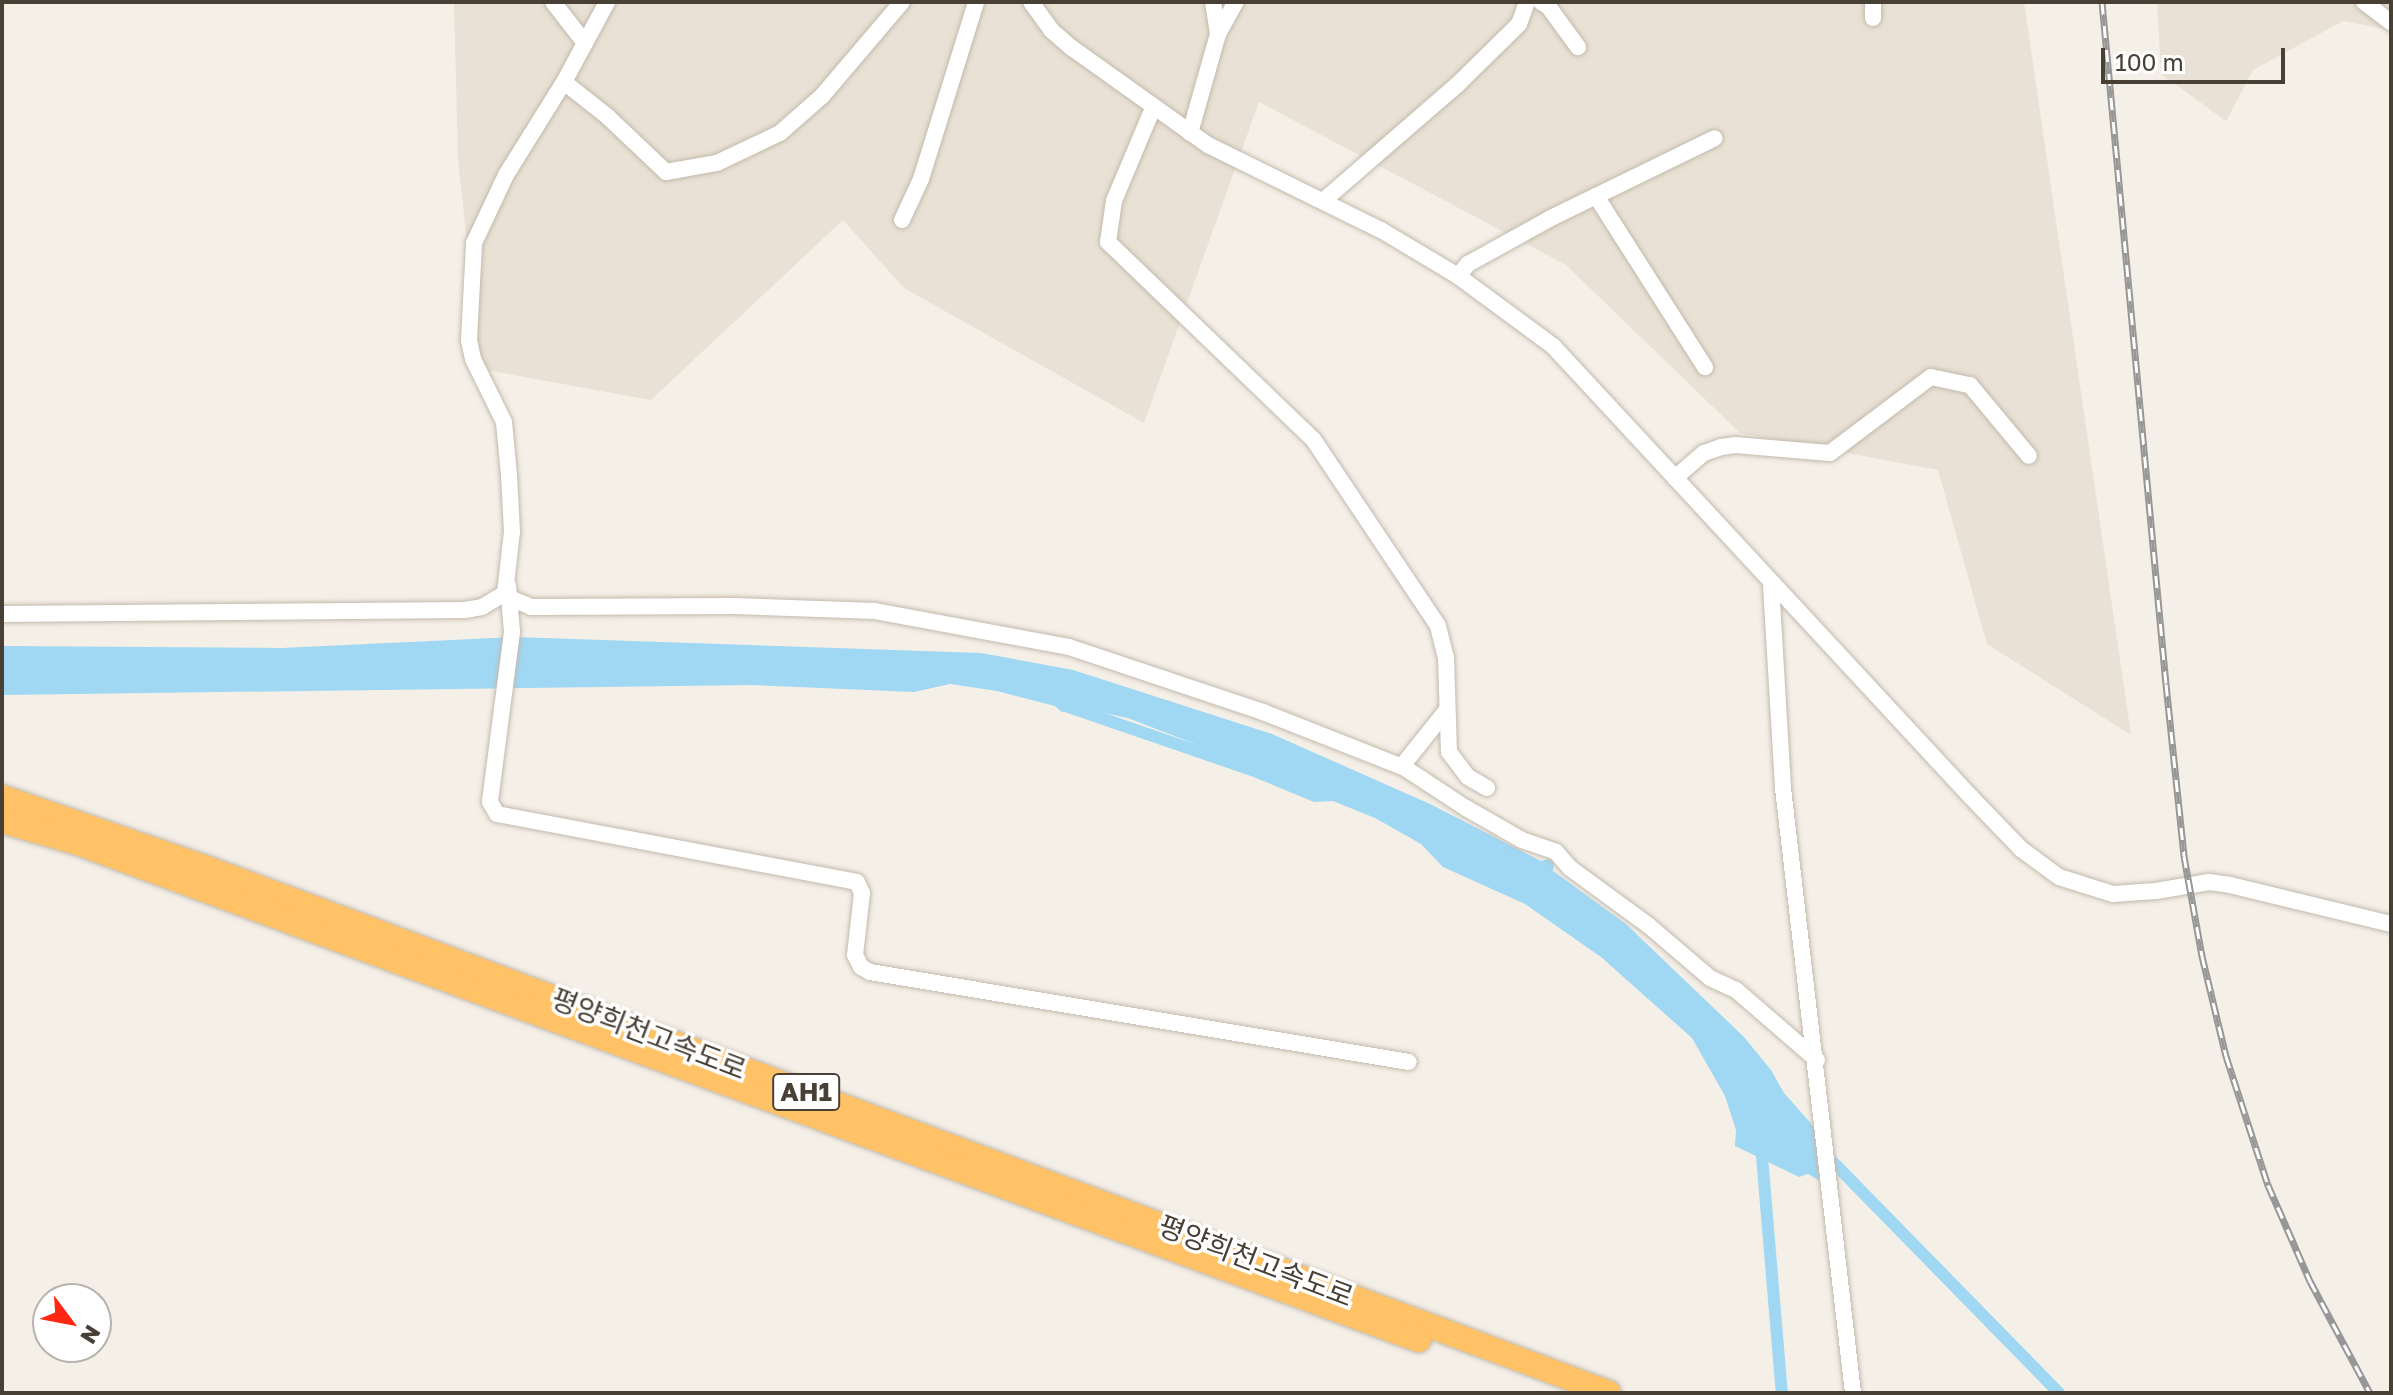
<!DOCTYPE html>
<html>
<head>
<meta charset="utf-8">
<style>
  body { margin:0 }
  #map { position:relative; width:2393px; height:1395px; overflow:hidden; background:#f4efe7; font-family:"Golos Text","Noto Sans KR",sans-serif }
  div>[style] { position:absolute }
  .residential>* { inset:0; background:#e9e1d5 }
  .water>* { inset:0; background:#a0d8f4 }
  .canal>* { height:12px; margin:-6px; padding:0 6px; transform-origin:6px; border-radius:6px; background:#a0d8f4 }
  .roads { filter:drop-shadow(0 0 2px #c3b9ac) drop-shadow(0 0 2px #c3b9ac) }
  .minor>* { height:16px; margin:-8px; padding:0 8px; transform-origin:8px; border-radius:8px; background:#fff }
  .highway>* { height:24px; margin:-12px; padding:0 12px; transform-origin:12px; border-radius:12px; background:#ffc267 }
  .rail>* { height:7px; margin-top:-3.5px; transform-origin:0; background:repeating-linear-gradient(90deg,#fff 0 12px,#979797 0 24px); box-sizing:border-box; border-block:2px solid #979797 }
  span { translate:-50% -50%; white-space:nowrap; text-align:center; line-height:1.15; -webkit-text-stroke:7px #fff; paint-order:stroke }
  .shield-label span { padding:2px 6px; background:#fff; border:2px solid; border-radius:6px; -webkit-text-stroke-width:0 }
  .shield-label { font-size:26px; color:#483f35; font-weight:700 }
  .street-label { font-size:28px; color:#483f35 }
  .frame { position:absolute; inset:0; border:4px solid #483f35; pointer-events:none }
  .north { position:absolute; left:32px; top:1283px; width:80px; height:80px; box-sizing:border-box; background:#fff; border:2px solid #b6b2ae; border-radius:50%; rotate:122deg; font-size:22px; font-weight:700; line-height:32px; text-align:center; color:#483f35 }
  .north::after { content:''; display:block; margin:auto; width:28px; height:36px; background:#ff2613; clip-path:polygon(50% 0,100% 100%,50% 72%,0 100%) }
  .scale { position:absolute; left:2101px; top:48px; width:184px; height:36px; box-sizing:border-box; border:4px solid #483f35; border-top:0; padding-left:10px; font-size:24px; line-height:28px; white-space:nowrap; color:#483f35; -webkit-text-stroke:6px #fff; paint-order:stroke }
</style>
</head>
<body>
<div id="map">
  <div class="residential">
    <i style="clip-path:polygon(454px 2px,2024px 2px,2131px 735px,1987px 644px,1938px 470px,1740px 433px,1566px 265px,1259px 102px,1144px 423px,904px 288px,843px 220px,651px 400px,481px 369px,458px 160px)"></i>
    <i style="clip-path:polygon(2157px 2px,2391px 2px,2391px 30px,2343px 21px,2253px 70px,2226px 121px,2161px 74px)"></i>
  </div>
  <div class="water">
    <i style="clip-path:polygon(514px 637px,981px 653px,1073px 670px,1272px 734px,1430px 804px,1541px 861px,1548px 859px,1554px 863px,1553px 871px,1626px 924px,1744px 1037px,1771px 1070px,1784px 1093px,1815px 1128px,1820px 1181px,1808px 1174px,1799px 1177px,1735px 1146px,1736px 1130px,1725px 1096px,1692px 1038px,1601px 957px,1525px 904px,1443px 867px,1421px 844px,1375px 818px,1333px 801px,1314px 802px,1256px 778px,1218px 753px,1128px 718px,1080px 708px,1062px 712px,1055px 706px,997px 691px,950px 684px,914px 692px,750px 685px,2px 695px,2px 646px,282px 648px)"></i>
  </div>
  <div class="canal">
    <i style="left:1063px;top:705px;width:206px;rotate:19deg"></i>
    <i style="left:1761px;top:1145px;width:249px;rotate:85.2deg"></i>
    <i style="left:1826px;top:1155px;width:333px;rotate:45.6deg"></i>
  </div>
  <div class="roads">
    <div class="minor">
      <i style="left:553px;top:2px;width:52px;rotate:52deg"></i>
      <i style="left:1031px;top:2px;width:34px;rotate:54deg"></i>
      <i style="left:1051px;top:30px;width:28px;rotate:41deg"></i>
      <i style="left:1072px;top:48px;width:167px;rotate:35.5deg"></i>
      <i style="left:1208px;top:145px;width:193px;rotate:26.2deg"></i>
      <i style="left:1381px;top:230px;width:90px;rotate:30.9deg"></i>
      <i style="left:1458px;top:276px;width:118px;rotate:36.4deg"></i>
      <i style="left:1553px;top:346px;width:614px;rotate:47.18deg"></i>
      <i style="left:1970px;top:796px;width:74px;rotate:46.1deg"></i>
      <i style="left:2021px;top:849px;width:47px;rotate:36.4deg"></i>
      <i style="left:2059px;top:877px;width:57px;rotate:17.5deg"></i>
      <i style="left:2113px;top:894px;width:43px;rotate:-4deg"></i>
      <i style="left:2156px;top:891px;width:54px;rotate:-9.6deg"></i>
      <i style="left:2209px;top:882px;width:21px;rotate:8deg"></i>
      <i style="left:2230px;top:885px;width:166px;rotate:13.6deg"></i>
      <i style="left:1213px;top:2px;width:32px;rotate:81deg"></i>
      <i style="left:1541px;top:2px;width:8px;rotate:30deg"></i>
      <i style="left:1548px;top:6px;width:51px;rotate:53.8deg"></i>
      <i style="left:2364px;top:2px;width:34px;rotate:37deg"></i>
      <i style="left:1873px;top:18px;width:16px;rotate:-90deg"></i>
      <i style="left:564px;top:82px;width:56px;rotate:38.5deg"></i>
      <i style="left:608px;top:117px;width:80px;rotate:43.5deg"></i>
      <i style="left:666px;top:172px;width:52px;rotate:-10deg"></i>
      <i style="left:717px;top:163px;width:70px;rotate:-25.5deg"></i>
      <i style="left:780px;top:133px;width:56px;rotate:-41.4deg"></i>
      <i style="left:822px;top:96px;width:123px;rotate:-49.6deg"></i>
      <i style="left:1153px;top:108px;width:101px;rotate:112.8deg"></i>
      <i style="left:1114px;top:201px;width:41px;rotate:98.3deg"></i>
      <i style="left:1108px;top:242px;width:284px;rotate:43.9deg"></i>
      <i style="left:1313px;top:439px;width:225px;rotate:56.2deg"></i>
      <i style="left:1438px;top:626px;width:32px;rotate:76deg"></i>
      <i style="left:1446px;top:657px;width:95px;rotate:88.2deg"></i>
      <i style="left:1449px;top:752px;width:31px;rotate:53deg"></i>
      <i style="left:1468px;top:777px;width:22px;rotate:30deg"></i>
      <i style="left:1190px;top:133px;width:103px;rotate:-74.2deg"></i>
      <i style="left:1218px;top:34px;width:37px;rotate:-61deg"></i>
      <i style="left:1596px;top:196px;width:203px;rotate:57.5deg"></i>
      <i style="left:1323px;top:201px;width:177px;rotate:-40.9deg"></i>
      <i style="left:1457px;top:85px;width:87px;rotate:-44.5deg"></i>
      <i style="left:1519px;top:24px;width:23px;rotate:-70deg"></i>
      <i style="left:902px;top:220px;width:45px;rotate:-65.1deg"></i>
      <i style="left:921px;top:179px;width:185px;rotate:-72.7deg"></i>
      <i style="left:1458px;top:276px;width:16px;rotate:-50deg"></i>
      <i style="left:1468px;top:264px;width:95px;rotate:-29deg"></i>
      <i style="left:1551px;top:218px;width:182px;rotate:-26deg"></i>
      <i style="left:1675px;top:478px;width:38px;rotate:-41deg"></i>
      <i style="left:1704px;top:453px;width:18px;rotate:-19deg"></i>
      <i style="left:1721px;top:447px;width:14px;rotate:-8deg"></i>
      <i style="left:1735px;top:445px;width:95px;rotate:4.8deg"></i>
      <i style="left:1830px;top:453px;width:126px;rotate:-37deg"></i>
      <i style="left:1931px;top:377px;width:40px;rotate:12deg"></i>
      <i style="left:1970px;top:385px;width:92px;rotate:50.3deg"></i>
      <i style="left:508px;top:585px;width:47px;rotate:85.1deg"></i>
      <i style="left:512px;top:632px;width:171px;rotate:97.4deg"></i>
      <i style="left:490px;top:802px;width:14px;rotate:60deg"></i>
      <i style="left:497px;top:814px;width:366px;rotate:10.7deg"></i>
      <i style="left:857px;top:882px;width:12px;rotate:66deg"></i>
      <i style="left:862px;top:893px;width:62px;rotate:96.4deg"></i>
      <i style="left:855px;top:955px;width:13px;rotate:63deg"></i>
      <i style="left:861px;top:967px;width:10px;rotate:29deg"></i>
      <i style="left:870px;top:972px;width:546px;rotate:9.48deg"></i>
      <i style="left:1771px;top:585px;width:203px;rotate:86.6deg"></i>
      <i style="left:1783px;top:788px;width:609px;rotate:83.4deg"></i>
      <i style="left:510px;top:598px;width:23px;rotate:23deg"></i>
      <i style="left:531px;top:607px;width:203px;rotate:-0.3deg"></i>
      <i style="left:734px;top:606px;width:141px;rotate:2deg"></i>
      <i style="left:875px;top:611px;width:197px;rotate:10.5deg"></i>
      <i style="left:1069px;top:647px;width:205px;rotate:18.5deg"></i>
      <i style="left:1263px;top:712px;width:153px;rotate:21.5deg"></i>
      <i style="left:1405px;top:768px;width:73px;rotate:33.3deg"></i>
      <i style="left:1466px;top:808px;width:64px;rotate:29.7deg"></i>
      <i style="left:1522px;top:840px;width:36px;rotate:19deg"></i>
      <i style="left:1556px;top:852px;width:21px;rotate:49deg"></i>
      <i style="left:1570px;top:868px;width:97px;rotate:36.2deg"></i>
      <i style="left:1648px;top:925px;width:82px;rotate:40.5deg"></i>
      <i style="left:1710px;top:978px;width:29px;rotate:25deg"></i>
      <i style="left:1736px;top:990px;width:107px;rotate:40.8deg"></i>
      <i style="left:2px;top:614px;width:463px;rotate:-0.5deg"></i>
      <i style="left:465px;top:610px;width:17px;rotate:-10deg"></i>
      <i style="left:482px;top:607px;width:27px;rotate:-31deg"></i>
      <i style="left:505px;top:593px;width:61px;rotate:-83.5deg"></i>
      <i style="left:512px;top:532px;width:57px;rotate:-93deg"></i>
      <i style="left:509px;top:475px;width:53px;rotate:-95.4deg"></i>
      <i style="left:504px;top:422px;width:70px;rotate:-116.2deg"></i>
      <i style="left:473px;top:359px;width:19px;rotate:-102deg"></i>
      <i style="left:469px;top:340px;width:97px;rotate:-87deg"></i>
      <i style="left:474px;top:243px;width:75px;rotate:-64.8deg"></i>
      <i style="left:506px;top:175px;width:110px;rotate:-58.1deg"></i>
      <i style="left:564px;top:82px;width:91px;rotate:-61.7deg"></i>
      <i style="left:1402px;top:766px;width:70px;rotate:-51.3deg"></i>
    </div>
    <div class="highway">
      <i style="left:2px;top:797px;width:214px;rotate:19.1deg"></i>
      <i style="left:204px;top:867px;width:1500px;rotate:20.52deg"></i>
      <i style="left:2px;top:821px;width:79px;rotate:16.1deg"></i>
      <i style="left:78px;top:843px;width:1430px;rotate:20.34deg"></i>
    </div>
  </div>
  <div class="rail">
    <i style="left:2102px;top:2px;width:685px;rotate:84.64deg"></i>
    <i style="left:2166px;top:684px;width:173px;rotate:84deg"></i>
    <i style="left:2184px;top:856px;width:102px;rotate:79.8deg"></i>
    <i style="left:2202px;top:956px;width:103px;rotate:76.5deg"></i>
    <i style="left:2226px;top:1056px;width:136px;rotate:72deg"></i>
    <i style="left:2268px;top:1185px;width:105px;rotate:66.4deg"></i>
    <i style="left:2310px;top:1281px;width:127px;rotate:61.8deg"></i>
  </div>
  <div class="shield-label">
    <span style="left:806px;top:1092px">AH1</span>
  </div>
  <div class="street-label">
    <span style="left:649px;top:1034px;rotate:21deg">평양희천고속도로</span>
    <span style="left:1256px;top:1261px;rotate:21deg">평양희천고속도로</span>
  </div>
  <div class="frame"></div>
  <div class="north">N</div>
  <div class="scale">100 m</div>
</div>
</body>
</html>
